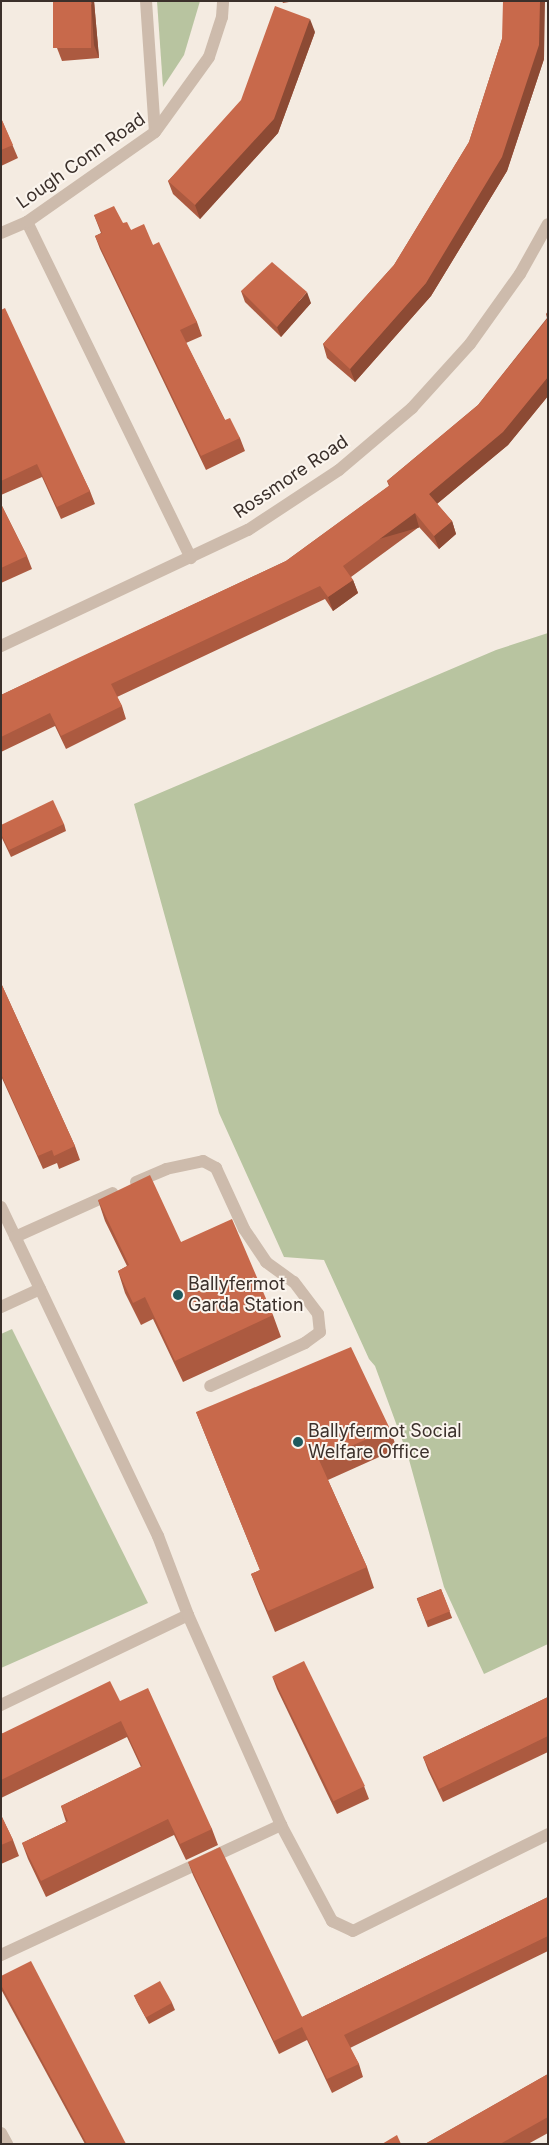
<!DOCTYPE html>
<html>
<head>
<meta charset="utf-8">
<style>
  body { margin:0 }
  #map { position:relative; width:549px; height:2145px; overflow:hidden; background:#f4ebe1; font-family:Inter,sans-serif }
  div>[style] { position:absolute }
  .green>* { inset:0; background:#b8c4a0 }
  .minor>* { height:12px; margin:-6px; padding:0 6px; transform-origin:6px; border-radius:6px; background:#cdbbac }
  .wall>* { inset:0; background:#ac5a40; transform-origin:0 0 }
  .shaded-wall>* { inset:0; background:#8c4a34; transform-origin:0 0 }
  .building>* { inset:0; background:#c8694b; transform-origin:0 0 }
  .dots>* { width:14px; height:14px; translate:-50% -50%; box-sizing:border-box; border:2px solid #fbf5ee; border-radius:50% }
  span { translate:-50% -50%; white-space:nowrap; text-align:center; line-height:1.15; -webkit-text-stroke:4px #fbf5ee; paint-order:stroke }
  .street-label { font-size:18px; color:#3b302b }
  .poi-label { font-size:18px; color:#3b302b }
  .left { translate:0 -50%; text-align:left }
  .frame { position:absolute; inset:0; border:2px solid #3b302b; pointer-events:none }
</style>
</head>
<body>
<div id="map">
  <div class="green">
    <i style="clip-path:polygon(157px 1px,200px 1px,184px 55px,163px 87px)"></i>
    <i style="clip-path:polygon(548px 633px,548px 1644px,484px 1674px,444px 1587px,408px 1456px,375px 1366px,369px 1359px,324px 1260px,284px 1257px,219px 1113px,134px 804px,496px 650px)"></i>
    <i style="clip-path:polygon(12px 1329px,148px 1603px,1px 1668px,1px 1334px)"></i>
  </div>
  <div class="minor">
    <i style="left:146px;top:1px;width:131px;rotate:86.1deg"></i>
    <i style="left:27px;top:222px;width:374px;rotate:64deg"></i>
    <i style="left:1px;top:233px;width:28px;rotate:-23deg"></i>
    <i style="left:27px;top:222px;width:156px;rotate:-35.1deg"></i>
    <i style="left:155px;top:132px;width:92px;rotate:-54.2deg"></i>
    <i style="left:209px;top:57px;width:42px;rotate:-72deg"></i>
    <i style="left:222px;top:17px;width:16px;rotate:-86deg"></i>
    <i style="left:1px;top:646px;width:273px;rotate:-25.2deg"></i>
    <i style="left:248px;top:530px;width:109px;rotate:-33.4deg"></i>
    <i style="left:339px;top:470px;width:96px;rotate:-40.3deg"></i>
    <i style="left:412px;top:408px;width:86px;rotate:-47.8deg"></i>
    <i style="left:470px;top:344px;width:86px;rotate:-54.5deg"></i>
    <i style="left:520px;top:274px;width:57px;rotate:-60.8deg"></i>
    <i style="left:136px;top:1182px;width:33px;rotate:-23deg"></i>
    <i style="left:166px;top:1169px;width:38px;rotate:-12deg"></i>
    <i style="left:203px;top:1161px;width:15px;rotate:28deg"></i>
    <i style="left:216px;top:1168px;width:67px;rotate:65.3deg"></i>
    <i style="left:244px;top:1229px;width:40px;rotate:56deg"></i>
    <i style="left:266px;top:1262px;width:34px;rotate:36deg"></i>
    <i style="left:294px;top:1282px;width:40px;rotate:53deg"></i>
    <i style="left:318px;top:1314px;width:18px;rotate:84deg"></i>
    <i style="left:320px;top:1332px;width:19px;rotate:144deg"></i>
    <i style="left:305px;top:1343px;width:104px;rotate:155.6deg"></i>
    <i style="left:1px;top:1207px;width:365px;rotate:64.5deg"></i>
    <i style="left:158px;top:1536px;width:85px;rotate:69.2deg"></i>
    <i style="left:188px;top:1615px;width:208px;rotate:154.3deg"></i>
    <i style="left:15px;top:1237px;width:107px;rotate:-24.2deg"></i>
    <i style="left:1px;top:1307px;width:43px;rotate:-24.8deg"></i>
    <i style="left:188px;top:1615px;width:230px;rotate:66.1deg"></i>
    <i style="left:281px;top:1825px;width:109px;rotate:62deg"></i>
    <i style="left:332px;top:1921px;width:23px;rotate:25deg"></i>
    <i style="left:353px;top:1931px;width:218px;rotate:-26.4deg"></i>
    <i style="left:1px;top:1955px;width:309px;rotate:-24.9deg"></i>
    <i style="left:1px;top:2133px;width:13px;rotate:61deg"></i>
  </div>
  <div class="wall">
    <i style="clip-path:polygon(94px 1px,99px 58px,62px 61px,57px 48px)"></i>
    <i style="clip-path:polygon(282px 1px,295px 1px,283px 3px)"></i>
    <i style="clip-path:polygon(315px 32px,278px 133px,200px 219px,173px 194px,168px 181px)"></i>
    <i style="clip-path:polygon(502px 39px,544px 59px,507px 171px,431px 296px,355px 382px,327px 358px,323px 344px,394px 265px,469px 142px)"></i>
    <i style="clip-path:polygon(1px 118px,18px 158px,1px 166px)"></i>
    <i style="clip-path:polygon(94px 215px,123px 223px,131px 230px,153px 245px,197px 322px,202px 336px,186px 343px,225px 420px,240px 438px,245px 451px,206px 470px,100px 249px,95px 236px,101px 233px)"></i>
    <i style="clip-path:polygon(241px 291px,311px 303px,281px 337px,245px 302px)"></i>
    <i style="clip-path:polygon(1px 310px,90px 491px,95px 504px,61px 519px,42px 477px,1px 495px)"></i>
    <i style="clip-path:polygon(548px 311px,548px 396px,508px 445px,437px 504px,452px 521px,456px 534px,439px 549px,419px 527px,351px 577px,353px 580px,358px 593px,333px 611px,325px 599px,117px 697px,122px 706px,126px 719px,66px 749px,55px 726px,1px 752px,1px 695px,286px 561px,389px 486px,387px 481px,478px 405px,547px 318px,546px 314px)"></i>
    <i style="clip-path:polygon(1px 504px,27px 556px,32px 569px,1px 583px)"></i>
    <i style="clip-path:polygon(64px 824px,66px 831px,11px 857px,1px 836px,1px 825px)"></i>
    <i style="clip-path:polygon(1px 983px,75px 1146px,80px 1160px,59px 1169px,57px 1163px,43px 1169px,1px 1076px)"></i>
    <i style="clip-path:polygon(98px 1200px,181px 1242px,273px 1315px,281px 1337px,183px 1382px,153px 1319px,141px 1325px,125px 1293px,118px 1271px,127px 1266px,105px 1221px)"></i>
    <i style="clip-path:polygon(196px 1412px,390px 1429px,397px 1449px,328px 1480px,367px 1567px,374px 1588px,275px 1632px,259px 1594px,251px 1574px,260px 1570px,204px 1432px)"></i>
    <i style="left:441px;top:1589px;width:31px;height:26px;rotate:69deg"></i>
    <i style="clip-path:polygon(272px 1676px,364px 1786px,369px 1799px,337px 1814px,277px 1689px)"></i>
    <i style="clip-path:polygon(548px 1697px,548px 1752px,443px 1802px,428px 1770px,423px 1757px)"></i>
    <i style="clip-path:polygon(120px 1701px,212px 1829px,218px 1845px,186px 1860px,174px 1835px,46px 1897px,28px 1859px,22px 1843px,66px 1822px,61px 1806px,141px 1767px,127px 1737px,1px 1798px,1px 1734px)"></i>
    <i style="clip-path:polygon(1px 1815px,13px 1840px,19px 1856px,1px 1864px)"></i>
    <i style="clip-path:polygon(188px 1862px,302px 2017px,548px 1897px,548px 1951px,350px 2048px,359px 2064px,363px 2077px,332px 2093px,307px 2040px,279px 2054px,193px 1875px)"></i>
    <i style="clip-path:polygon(1px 1976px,126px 2144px,85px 2144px,2px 1991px,1px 1988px)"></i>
    <i style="clip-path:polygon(134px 1995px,172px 2003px,175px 2010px,149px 2024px,137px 2002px)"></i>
    <i style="clip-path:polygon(548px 2074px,548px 2133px,528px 2144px,425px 2144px)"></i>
  </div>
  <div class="shaded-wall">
    <i style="clip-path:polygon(91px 1px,94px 1px,99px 58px,94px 45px)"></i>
    <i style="clip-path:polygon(540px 1px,545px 1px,544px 59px,507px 171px,431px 296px,355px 382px,350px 369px,426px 283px)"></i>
    <i style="clip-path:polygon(310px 19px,315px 32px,278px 133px,200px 219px,195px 205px)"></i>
    <i style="clip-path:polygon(307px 292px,311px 303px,281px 337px,277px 327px)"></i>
    <i style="clip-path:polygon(548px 377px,548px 396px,508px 445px,433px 507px,429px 494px)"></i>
    <i style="left:415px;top:513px;width:15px;height:89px;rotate:74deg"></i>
    <i style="clip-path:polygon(452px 521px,456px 534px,439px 549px,434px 536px)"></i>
    <i style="clip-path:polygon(353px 580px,358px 593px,333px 611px,328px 597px)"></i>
  </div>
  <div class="building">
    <i style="left:53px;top:1px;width:38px;height:47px"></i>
    <i style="clip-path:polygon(503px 1px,540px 1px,539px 45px,502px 157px,426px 283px,350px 369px,323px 344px,394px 265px,469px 142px,502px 39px)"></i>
    <i style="clip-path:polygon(275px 6px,310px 19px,274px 119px,195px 205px,168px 181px,241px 100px)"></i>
    <i style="clip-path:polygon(1px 118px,13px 145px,1px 150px)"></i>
    <i style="clip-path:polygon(114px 206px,123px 223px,127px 222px,131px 230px,144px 224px,153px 245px,159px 242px,197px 322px,180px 330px,225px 420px,230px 418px,240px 438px,201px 456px,95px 236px,102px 233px,94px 215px)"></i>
    <i style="clip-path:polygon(272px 262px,307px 292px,277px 327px,241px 291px)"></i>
    <i style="clip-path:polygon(5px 308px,90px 491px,57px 507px,37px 464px,1px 481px,1px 310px)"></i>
    <i style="clip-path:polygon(548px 318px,548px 377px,503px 432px,429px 494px,452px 521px,434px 536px,415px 513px,343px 566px,353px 580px,328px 597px,320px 586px,111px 684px,122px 706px,61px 736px,50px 713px,1px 737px,1px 695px,76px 659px,286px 561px,390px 485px,387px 481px,478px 405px)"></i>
    <i style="clip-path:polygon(1px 504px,27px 556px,1px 568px)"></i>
    <i style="clip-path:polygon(53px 800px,64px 824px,9px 850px,1px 834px,1px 825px)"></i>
    <i style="clip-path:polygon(1px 983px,75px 1146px,54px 1156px,52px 1150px,38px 1156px,1px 1074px)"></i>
    <i style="clip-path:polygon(150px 1175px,181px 1242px,232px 1219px,273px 1315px,175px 1361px,145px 1297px,133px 1303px,118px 1271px,129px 1265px,98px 1200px)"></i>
    <i style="clip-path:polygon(351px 1347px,390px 1429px,319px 1460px,367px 1567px,268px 1611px,251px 1574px,260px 1570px,196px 1412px)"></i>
    <i style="left:441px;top:1589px;width:24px;height:26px;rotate:68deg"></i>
    <i style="left:304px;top:1661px;width:139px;height:35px;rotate:64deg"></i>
    <i style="clip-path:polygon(110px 1681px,120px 1701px,148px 1688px,212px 1829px,180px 1844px,168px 1819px,41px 1881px,22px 1843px,68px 1821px,61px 1806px,142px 1766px,121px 1721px,1px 1780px,1px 1734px)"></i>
    <i style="clip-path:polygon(548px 1697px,548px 1736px,439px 1789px,423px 1757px)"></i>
    <i style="clip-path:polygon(1px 1815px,13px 1840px,1px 1845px)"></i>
    <i style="clip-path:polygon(220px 1847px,302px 2017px,548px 1897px,548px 1936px,344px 2035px,359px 2064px,327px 2079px,302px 2027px,274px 2041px,188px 1862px)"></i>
    <i style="clip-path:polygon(31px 1961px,126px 2144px,87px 2144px,1px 1985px,1px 1976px)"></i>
    <i style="left:160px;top:1981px;width:25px;height:30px;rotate:61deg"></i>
    <i style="clip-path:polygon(548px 2074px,548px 2117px,500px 2144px,425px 2144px)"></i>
    <i style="clip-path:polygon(397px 2135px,401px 2144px,382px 2144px)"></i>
  </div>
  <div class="dots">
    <i style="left:178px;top:1295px;background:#1f5a5e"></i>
    <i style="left:298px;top:1442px;background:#1f5a5e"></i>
  </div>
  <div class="street-label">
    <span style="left:81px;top:161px;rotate:-35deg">Lough Conn Road</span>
    <span style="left:291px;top:477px;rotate:-34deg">Rossmore Road</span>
  </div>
  <div class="poi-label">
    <span class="left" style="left:188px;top:1295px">Ballyfermot<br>Garda Station</span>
    <span class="left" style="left:308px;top:1442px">Ballyfermot Social<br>Welfare Office</span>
  </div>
  <div class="frame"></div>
</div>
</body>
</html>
